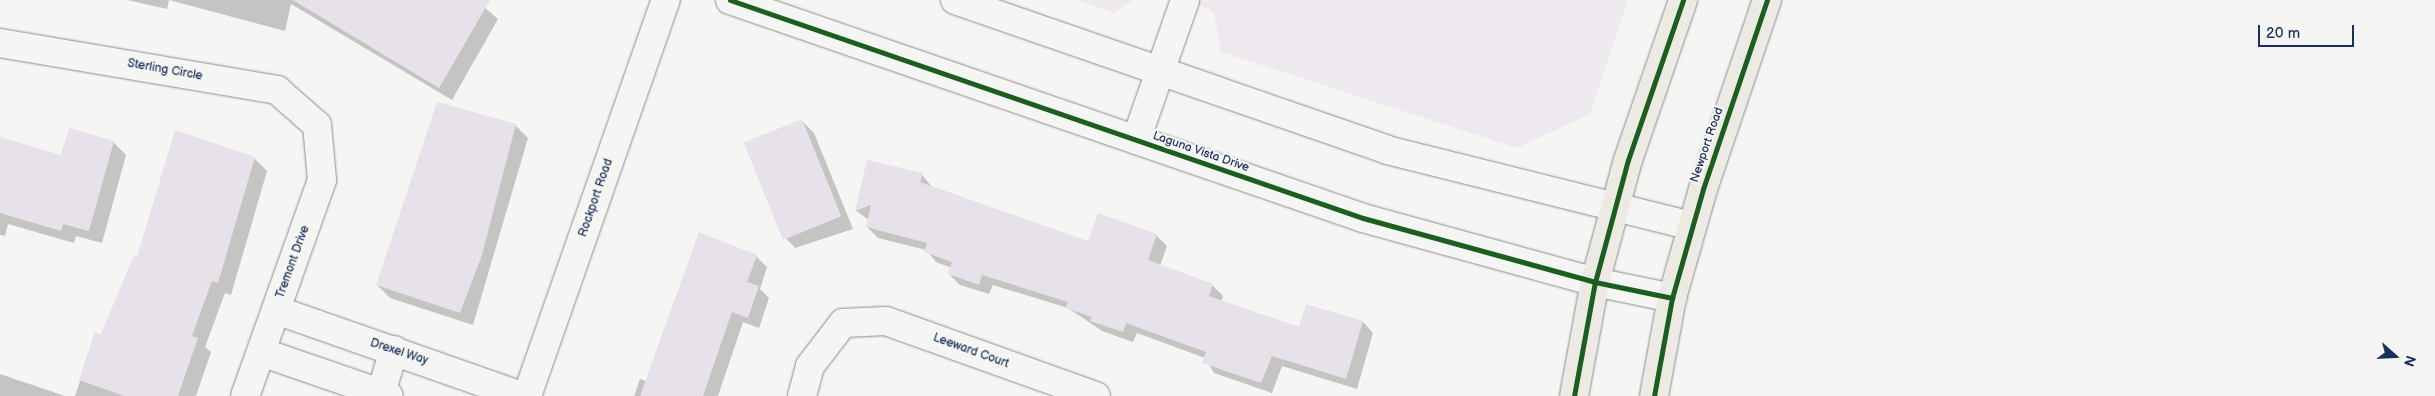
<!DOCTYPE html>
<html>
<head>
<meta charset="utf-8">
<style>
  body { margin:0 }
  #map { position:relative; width:2435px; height:396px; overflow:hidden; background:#f5f5f3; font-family:"Balsamiq Sans",sans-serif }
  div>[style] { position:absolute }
  .built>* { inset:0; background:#eee9ef }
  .shadow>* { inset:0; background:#0003 }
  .building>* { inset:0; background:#e7e1e9; transform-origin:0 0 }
  .roads { filter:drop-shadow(0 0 1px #898d95) drop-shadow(0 0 1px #898d95) }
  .minor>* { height:28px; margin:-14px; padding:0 14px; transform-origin:14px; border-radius:14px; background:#f5f5f3 }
  .major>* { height:28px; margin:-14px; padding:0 14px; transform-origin:14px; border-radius:14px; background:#edeae4 }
  .cycleway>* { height:5px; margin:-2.5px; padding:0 2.5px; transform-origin:2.5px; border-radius:2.5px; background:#1b5e20 }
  span { translate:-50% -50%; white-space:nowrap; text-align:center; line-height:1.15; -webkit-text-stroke:4.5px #f6f6f2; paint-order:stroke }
  .street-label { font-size:12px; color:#1b2f5e }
  .north { position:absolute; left:2370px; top:331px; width:50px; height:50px; -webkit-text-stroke:4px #f6f6f2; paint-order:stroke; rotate:109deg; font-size:14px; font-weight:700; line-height:20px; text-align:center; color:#1b2f5e }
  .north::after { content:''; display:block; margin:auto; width:18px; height:22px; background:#1b2f5e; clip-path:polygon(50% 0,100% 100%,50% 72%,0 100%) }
  .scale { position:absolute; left:2258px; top:25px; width:96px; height:22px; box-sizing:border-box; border:2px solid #1b2f5e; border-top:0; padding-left:6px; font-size:15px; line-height:18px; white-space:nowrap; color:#1b2f5e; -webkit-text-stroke:4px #f6f6f2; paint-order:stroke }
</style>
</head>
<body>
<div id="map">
  <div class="built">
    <i style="clip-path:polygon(1078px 0,1132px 0,1114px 13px)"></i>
    <i style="clip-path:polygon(1189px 0,1628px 0,1590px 114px,1517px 148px,1221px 52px,1214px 12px)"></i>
  </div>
  <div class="shadow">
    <i style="clip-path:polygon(127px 0,476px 0,498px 19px,452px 100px,291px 4px,285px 31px,169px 0,167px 9px)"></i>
    <i style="clip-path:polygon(438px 104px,516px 126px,528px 138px,473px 325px,390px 298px,377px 285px)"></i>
    <i style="clip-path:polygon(802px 121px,814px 133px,853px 229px,795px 248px,783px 235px)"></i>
    <i style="clip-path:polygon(0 141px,62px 157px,113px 142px,126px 155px,102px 243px,76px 236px,74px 243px,8px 224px,5px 236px,0 235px)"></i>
    <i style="clip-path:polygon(254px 158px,267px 171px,231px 295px,225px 293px,205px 347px,211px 352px,196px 396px,75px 396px,96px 333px,102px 335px,138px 258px)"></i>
    <i style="clip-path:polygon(868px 161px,922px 175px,932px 187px,1089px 243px,1156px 235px,1167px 246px,1160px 266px,1213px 286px,1223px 296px,1221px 302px,1300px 329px,1307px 306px,1363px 322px,1373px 333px,1357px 389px,1282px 366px,1272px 393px,1214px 373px,1205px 358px,1137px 333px,1133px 342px,1102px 331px,1068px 308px,993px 285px,989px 294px,960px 285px,949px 274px,952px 268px,936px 262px,926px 250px,878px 238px,867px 227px,869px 220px,856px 211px)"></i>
    <i style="clip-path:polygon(756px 256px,767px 267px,760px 289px,769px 298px,759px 328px,743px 322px,718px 396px,634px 396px,640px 379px,646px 381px)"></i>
    <i style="clip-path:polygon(0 374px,65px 396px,0 396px)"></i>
  </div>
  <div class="building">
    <i style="clip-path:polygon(293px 0,490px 0,439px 88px)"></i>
    <i style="clip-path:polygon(437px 102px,516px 124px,482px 255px,460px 313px,376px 285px)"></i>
    <i style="left:802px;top:119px;width:105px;height:63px;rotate:68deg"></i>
    <i style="clip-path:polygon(69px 128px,114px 141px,89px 231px,63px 224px,61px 231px,0 213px,0 137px,61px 155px)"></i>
    <i style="clip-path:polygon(175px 130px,255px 157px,218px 283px,212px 281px,192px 336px,198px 338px,178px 396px,124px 396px,79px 380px,95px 332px,101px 334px,134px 255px,137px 257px)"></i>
    <i style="clip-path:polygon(867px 160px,923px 173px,920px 182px,1088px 241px,1098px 213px,1157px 234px,1148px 260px,1213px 284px,1209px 296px,1299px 327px,1306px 304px,1363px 321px,1346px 379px,1272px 356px,1261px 383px,1202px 363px,1206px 352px,1126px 323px,1123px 332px,1090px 321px,1092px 317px,1066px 308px,1068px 302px,982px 275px,979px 285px,948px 274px,952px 262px,924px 252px,927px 243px,866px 227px,871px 205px,855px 211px)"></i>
    <i style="clip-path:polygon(699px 232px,757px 255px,747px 282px,759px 286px,748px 318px,732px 312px,703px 396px,640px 396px)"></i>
  </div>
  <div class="roads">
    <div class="minor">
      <i style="left:730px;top:0;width:669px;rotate:19deg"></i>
      <i style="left:1363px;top:218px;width:241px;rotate:15.4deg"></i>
      <i style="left:1595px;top:282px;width:79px;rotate:11.7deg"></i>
      <i style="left:955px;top:0;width:457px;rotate:19.1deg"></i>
      <i style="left:1387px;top:150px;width:314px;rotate:14deg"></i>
      <i style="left:0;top:43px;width:281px;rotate:9.6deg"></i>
      <i style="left:277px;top:90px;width:53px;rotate:41.2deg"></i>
      <i style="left:317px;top:125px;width:55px;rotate:84.8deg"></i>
      <i style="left:322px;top:180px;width:229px;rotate:109.6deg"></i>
      <i style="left:1136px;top:140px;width:148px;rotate:-70.7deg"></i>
      <i style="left:276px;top:310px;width:261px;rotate:19.3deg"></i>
      <i style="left:261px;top:352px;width:135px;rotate:19deg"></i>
      <i style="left:381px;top:393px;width:45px;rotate:-73.2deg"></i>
      <i style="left:527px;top:396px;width:420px;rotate:-70.7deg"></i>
      <i style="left:802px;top:396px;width:31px;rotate:-75deg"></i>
      <i style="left:810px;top:366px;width:54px;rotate:-52.5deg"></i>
      <i style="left:843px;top:323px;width:43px;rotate:-2.7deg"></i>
      <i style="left:886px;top:321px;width:223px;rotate:19.7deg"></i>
    </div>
    <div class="major">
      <i style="left:1574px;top:396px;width:116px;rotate:-79.6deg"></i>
      <i style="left:1595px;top:282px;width:126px;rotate:-74.9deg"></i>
      <i style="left:1628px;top:160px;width:169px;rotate:-71deg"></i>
      <i style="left:1654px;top:396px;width:100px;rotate:-79.6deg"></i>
      <i style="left:1672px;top:298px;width:113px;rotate:-74.1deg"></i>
      <i style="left:1703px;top:189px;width:200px;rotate:-71.3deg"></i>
    </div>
  </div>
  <div class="cycleway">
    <i style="left:730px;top:0;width:669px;rotate:19deg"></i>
    <i style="left:1363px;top:218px;width:241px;rotate:15.4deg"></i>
    <i style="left:1595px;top:282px;width:79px;rotate:11.7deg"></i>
    <i style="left:1574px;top:396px;width:116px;rotate:-79.6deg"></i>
    <i style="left:1595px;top:282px;width:126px;rotate:-74.9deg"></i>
    <i style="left:1628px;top:160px;width:169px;rotate:-71deg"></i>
    <i style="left:1654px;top:396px;width:100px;rotate:-79.6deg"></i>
    <i style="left:1672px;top:298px;width:113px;rotate:-74.1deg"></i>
    <i style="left:1703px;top:189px;width:200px;rotate:-71.3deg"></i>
  </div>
  <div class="street-label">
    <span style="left:165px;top:70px;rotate:10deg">Sterling Circle</span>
    <span style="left:1707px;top:145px;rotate:-71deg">Newport Road</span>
    <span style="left:1201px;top:152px;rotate:19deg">Laguna Vista Drive</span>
    <span style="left:596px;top:198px;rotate:-71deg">Rockport Road</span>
    <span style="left:293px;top:262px;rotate:-70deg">Tremont Drive</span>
    <span style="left:971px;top:351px;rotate:20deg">Leeward Court</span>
    <span style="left:399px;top:352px;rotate:18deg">Drexel Way</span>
  </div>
  <div class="north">N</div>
  <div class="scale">20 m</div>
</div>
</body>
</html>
